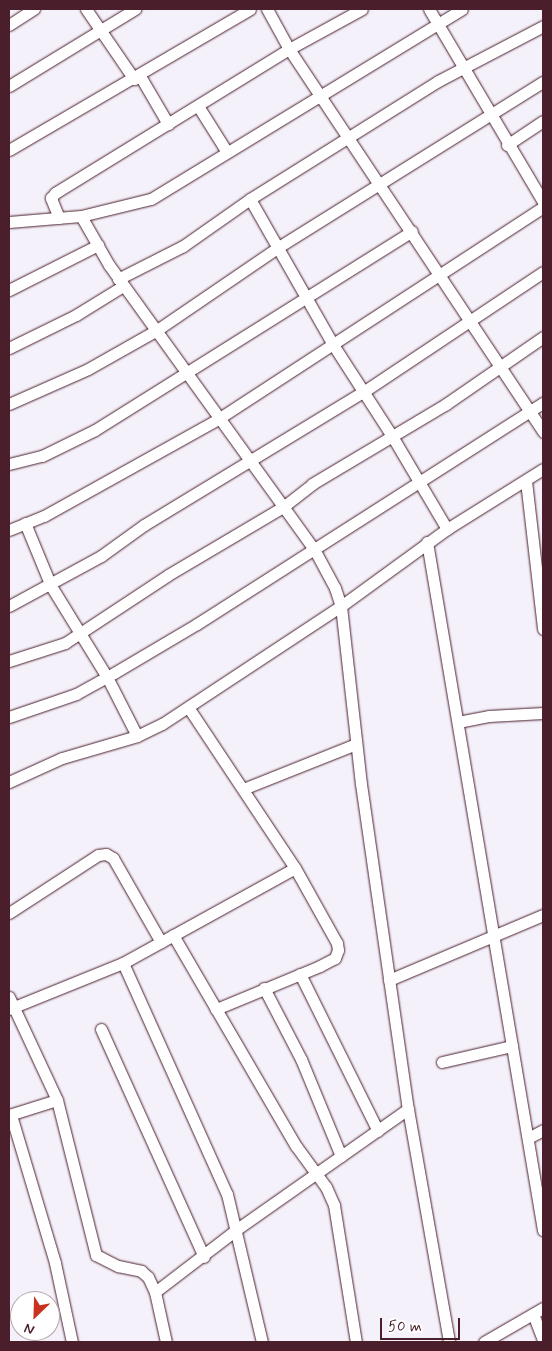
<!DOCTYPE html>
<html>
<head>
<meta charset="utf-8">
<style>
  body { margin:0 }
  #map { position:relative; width:552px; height:1351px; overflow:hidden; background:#f5f1fb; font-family:Mynerve,sans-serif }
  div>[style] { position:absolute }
  .roads { filter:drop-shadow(0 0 1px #4a1f2b) drop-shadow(0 0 1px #4a1f2b) }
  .minor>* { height:11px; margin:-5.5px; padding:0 5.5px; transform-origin:5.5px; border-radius:5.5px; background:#fff }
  span { translate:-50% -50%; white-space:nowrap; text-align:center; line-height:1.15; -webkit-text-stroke:4px #fff; paint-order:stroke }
  .frame { position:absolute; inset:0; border:10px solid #4a1f2b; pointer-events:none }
  .north { position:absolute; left:10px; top:1291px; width:50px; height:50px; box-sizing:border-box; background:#fff; border:1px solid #b7a5aa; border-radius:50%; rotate:204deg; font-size:14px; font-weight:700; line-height:20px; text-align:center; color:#4a1f2b }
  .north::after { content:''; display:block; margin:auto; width:18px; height:22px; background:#c8321e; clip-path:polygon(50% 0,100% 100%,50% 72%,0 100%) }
  .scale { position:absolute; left:380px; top:1318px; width:80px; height:22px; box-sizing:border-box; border:2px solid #4a1f2b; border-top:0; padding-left:6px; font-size:15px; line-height:18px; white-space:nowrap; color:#4a1f2b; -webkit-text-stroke:4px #fff; paint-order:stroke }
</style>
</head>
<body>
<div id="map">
  <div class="roads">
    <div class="minor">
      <i style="left:86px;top:9px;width:85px;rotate:55.6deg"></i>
      <i style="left:267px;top:9px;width:46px;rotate:61.2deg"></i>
      <i style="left:289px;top:49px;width:460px;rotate:56.4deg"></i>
      <i style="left:429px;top:9px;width:224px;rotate:59.4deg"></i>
      <i style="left:9px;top:25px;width:30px;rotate:-33deg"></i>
      <i style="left:140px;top:76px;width:56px;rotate:59.7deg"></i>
      <i style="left:9px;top:86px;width:148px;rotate:-31.4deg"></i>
      <i style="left:198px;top:106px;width:54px;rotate:57.8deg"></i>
      <i style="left:507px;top:145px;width:43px;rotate:-33.7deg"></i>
      <i style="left:9px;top:150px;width:279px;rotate:-30.3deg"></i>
      <i style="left:250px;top:199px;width:166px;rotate:60.3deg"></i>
      <i style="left:332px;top:343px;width:111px;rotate:57.2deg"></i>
      <i style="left:392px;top:436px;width:108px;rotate:59.4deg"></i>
      <i style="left:81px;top:216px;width:56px;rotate:60.3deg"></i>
      <i style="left:109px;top:265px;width:350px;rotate:54.2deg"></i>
      <i style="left:314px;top:549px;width:44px;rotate:61.7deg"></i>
      <i style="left:335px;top:588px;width:19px;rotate:72deg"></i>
      <i style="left:341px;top:606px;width:179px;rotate:83.6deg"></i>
      <i style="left:361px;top:784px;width:328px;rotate:81.8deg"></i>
      <i style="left:408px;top:1109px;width:237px;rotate:80deg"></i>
      <i style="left:59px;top:218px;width:22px;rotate:-112deg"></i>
      <i style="left:51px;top:198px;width:6px;rotate:-51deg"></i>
      <i style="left:55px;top:193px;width:275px;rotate:-31.6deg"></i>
      <i style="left:289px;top:49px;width:83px;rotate:-28.7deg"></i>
      <i style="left:9px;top:222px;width:72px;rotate:-4.8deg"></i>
      <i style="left:81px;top:216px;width:72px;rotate:-13.7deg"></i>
      <i style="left:151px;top:199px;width:364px;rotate:-31.4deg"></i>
      <i style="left:118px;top:279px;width:73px;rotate:-26.9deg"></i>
      <i style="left:183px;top:246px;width:82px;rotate:-35deg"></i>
      <i style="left:250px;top:199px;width:222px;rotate:-32.1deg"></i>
      <i style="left:438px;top:81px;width:119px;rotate:-27.6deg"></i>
      <i style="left:9px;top:290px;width:100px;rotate:-26.8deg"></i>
      <i style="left:9px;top:348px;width:75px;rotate:-26.2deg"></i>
      <i style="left:76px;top:315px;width:55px;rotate:-31.7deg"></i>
      <i style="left:9px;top:404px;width:86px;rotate:-23.9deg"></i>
      <i style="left:88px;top:369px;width:79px;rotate:-29.5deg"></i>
      <i style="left:157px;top:330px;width:145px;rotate:-34.3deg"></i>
      <i style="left:277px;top:248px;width:314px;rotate:-32deg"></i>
      <i style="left:9px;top:464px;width:34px;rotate:-14deg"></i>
      <i style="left:42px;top:456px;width:59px;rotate:-26.1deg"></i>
      <i style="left:95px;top:430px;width:374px;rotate:-32.1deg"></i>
      <i style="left:526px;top:481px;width:149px;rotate:83.4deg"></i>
      <i style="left:25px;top:523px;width:68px;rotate:67.6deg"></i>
      <i style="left:51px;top:586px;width:107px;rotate:58.4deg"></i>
      <i style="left:107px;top:677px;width:66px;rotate:63deg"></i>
      <i style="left:9px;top:530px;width:38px;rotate:-22deg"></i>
      <i style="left:44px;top:516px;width:199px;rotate:-29.1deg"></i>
      <i style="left:218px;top:419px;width:388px;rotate:-33.1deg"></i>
      <i style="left:427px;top:542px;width:698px;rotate:80.43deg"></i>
      <i style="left:9px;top:606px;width:105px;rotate:-28.5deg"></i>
      <i style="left:101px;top:556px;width:53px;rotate:-35.8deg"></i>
      <i style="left:144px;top:525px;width:256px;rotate:-31.3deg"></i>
      <i style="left:363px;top:392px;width:216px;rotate:-33.7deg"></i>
      <i style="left:9px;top:661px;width:59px;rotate:-17.8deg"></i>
      <i style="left:65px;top:643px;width:123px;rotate:-33.4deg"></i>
      <i style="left:168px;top:575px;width:134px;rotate:-30.6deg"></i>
      <i style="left:283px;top:507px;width:37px;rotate:-38deg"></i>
      <i style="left:312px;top:484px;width:156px;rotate:-30.8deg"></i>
      <i style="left:446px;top:404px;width:118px;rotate:-34.6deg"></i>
      <i style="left:188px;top:707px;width:193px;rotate:56.4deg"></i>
      <i style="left:295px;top:868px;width:86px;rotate:60.8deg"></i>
      <i style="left:337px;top:943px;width:7px;rotate:82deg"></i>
      <i style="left:338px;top:950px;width:9px;rotate:111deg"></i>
      <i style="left:335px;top:958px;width:17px;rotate:152deg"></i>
      <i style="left:320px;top:966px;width:113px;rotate:157.5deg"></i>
      <i style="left:9px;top:717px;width:71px;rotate:-18.9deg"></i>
      <i style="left:76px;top:694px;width:43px;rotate:-28.9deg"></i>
      <i style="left:114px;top:673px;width:96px;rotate:-30.6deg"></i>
      <i style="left:197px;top:624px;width:411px;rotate:-32.6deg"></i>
      <i style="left:458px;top:722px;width:32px;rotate:-11deg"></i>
      <i style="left:489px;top:716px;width:54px;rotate:-3.2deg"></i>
      <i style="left:9px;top:782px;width:58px;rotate:-24.4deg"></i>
      <i style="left:62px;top:758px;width:78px;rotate:-16.3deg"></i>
      <i style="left:137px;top:736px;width:28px;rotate:-26deg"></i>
      <i style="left:162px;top:724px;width:214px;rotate:-33.4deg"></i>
      <i style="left:341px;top:606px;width:131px;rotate:-36deg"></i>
      <i style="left:447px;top:529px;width:113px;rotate:-32deg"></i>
      <i style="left:243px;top:789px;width:122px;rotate:-21.7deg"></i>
      <i style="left:9px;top:913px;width:106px;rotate:-33.1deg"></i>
      <i style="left:98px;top:855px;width:8px;rotate:-7deg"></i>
      <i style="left:106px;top:854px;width:8px;rotate:30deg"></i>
      <i style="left:113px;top:858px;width:97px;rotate:60.3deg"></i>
      <i style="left:173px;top:935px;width:244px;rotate:59.8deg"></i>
      <i style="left:296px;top:1146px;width:51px;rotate:53.8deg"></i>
      <i style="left:326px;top:1187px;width:20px;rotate:66deg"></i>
      <i style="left:334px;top:1205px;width:139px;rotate:80.9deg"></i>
      <i style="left:123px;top:963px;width:253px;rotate:65.8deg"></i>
      <i style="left:227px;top:1194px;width:152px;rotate:76.7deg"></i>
      <i style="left:300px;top:974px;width:175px;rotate:63.6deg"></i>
      <i style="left:389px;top:980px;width:167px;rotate:-22.9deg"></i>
      <i style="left:264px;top:988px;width:80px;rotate:62.5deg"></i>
      <i style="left:301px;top:1059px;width:105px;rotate:67.6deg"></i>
      <i style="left:9px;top:997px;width:114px;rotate:65deg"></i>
      <i style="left:57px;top:1100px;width:160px;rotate:75.9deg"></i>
      <i style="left:96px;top:1255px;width:25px;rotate:27deg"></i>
      <i style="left:118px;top:1266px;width:24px;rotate:12deg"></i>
      <i style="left:141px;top:1271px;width:9px;rotate:41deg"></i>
      <i style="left:148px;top:1277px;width:17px;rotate:65deg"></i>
      <i style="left:155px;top:1292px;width:103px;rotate:-37.5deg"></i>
      <i style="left:237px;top:1229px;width:209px;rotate:-35.1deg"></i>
      <i style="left:9px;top:1009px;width:123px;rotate:-22deg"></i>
      <i style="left:123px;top:963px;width:196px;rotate:-28.9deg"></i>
      <i style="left:101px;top:1029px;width:250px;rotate:65.7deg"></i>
      <i style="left:442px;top:1062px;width:72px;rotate:-12.9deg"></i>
      <i style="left:9px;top:1115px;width:50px;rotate:-17.4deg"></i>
      <i style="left:11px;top:1115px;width:154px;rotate:73.4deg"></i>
      <i style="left:55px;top:1263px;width:81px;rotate:77.9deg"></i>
      <i style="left:528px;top:1138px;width:17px;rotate:-28deg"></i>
      <i style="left:155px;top:1292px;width:51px;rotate:77.6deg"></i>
      <i style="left:533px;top:1314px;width:28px;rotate:69deg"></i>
      <i style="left:484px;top:1342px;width:68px;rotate:-30deg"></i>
    </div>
  </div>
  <div class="frame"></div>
  <div class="north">N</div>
  <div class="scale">50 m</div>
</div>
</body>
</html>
